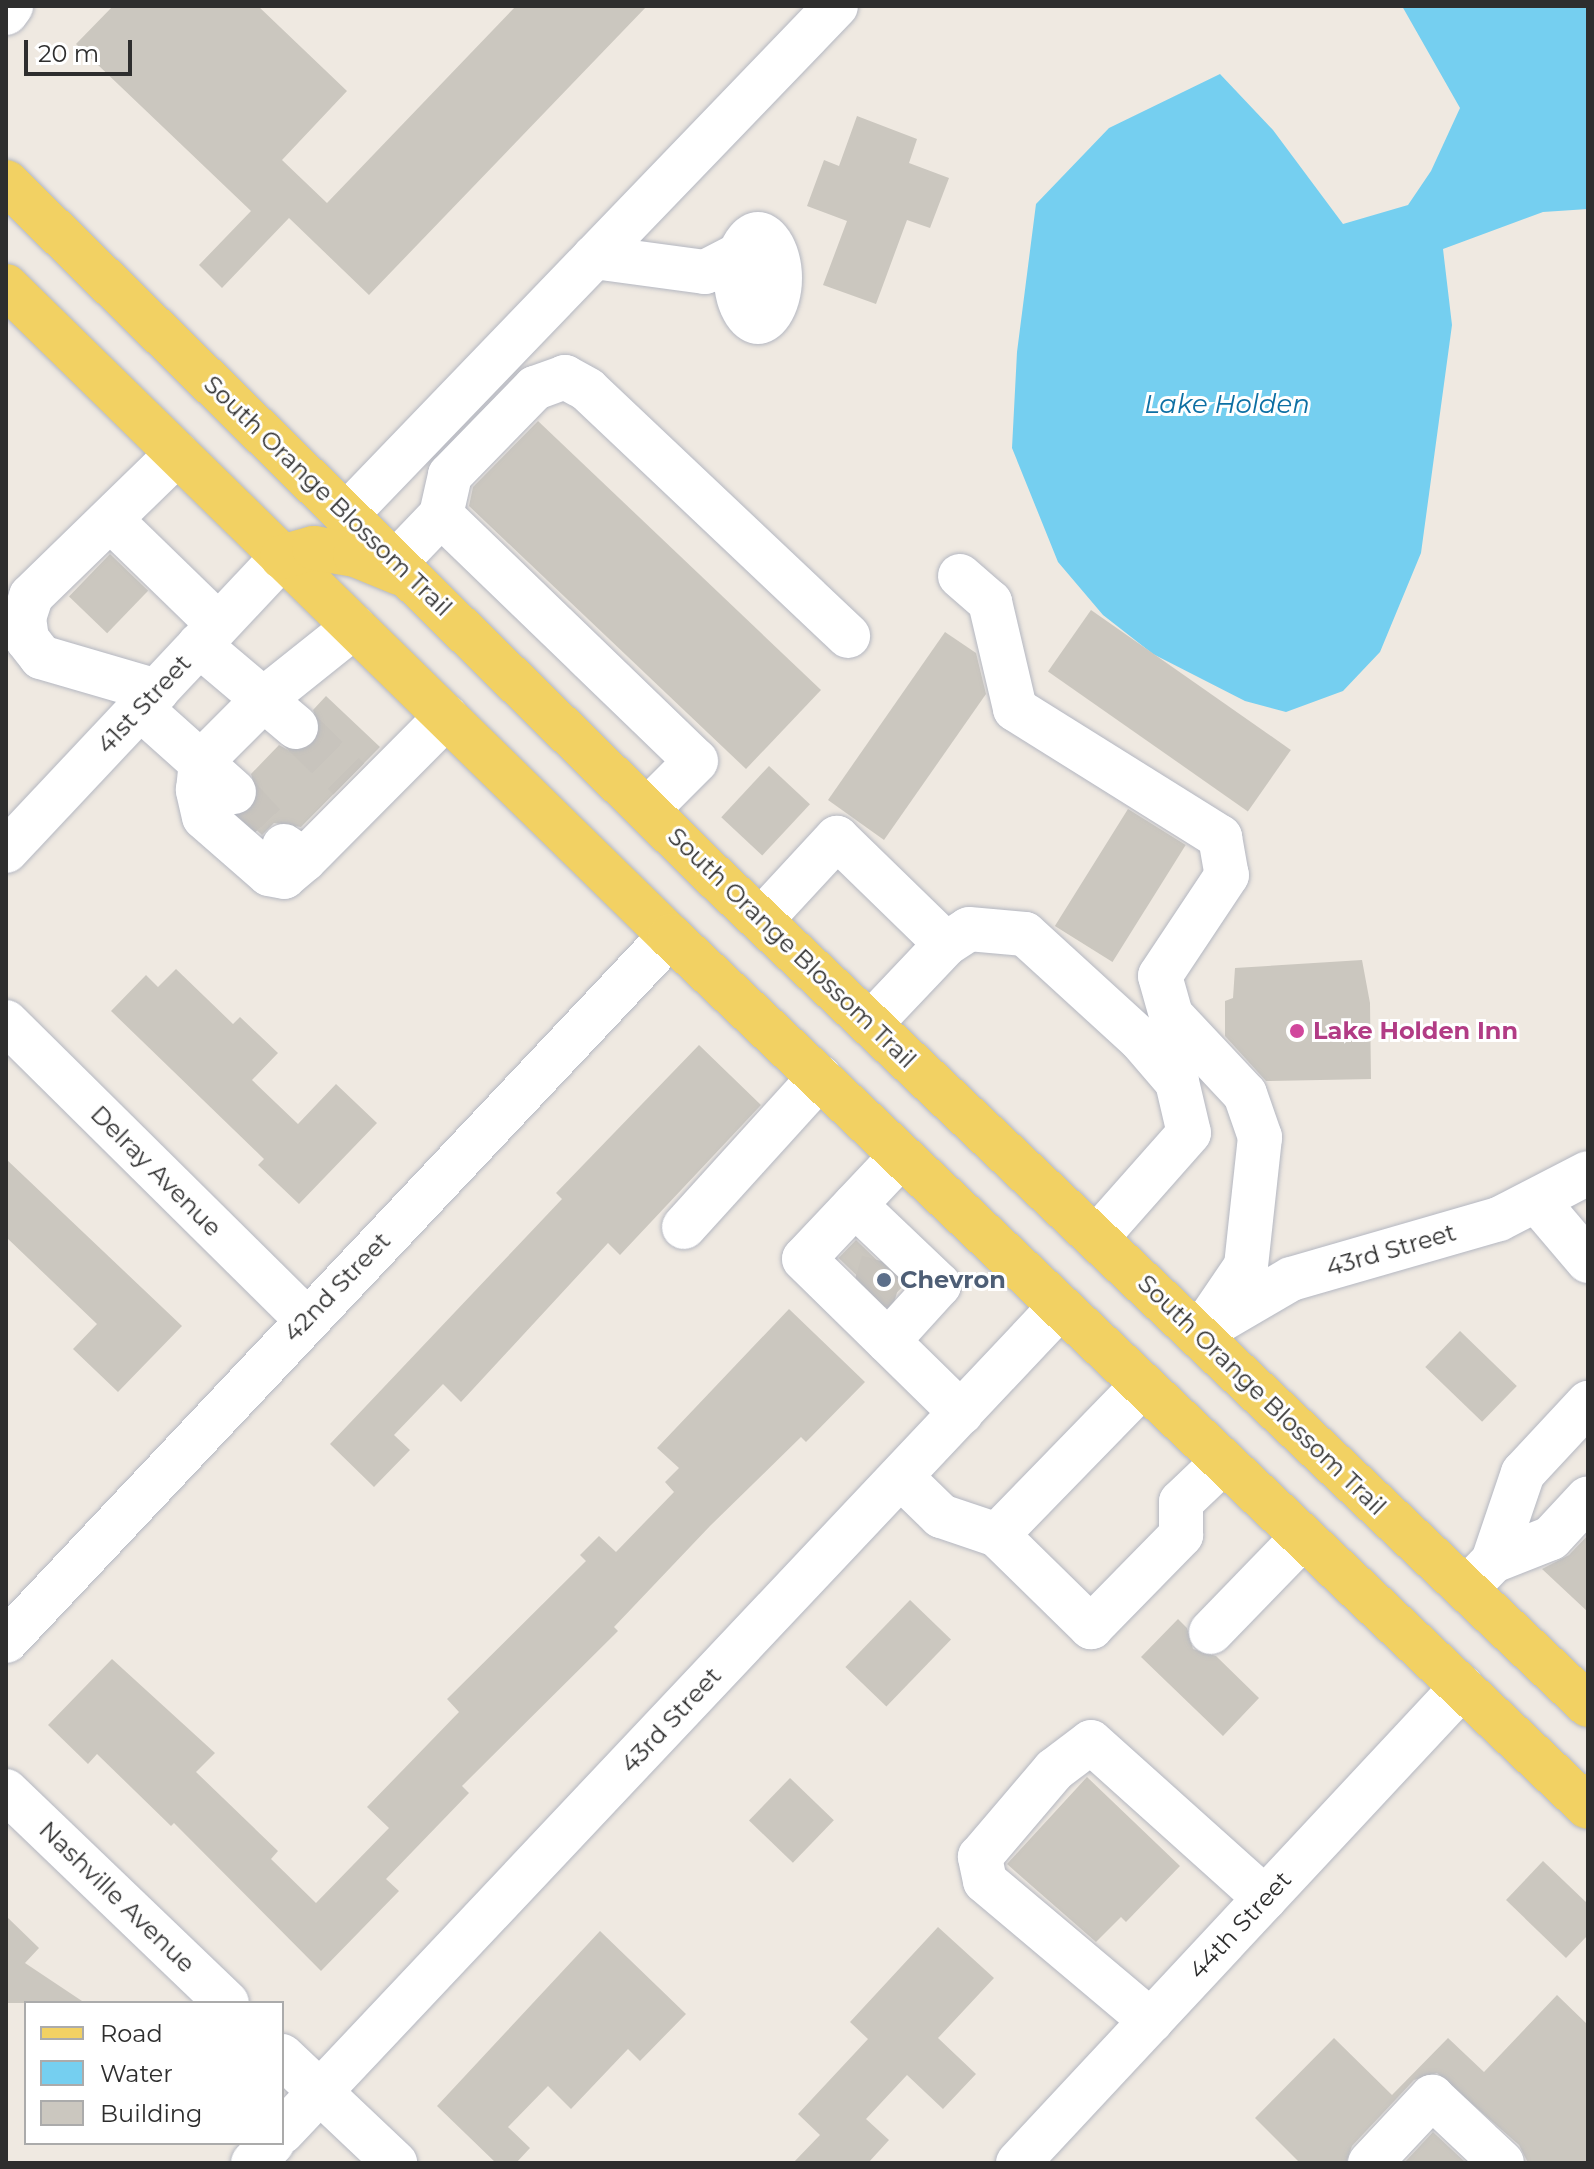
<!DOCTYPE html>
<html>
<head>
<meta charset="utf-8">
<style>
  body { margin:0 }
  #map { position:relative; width:1594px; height:2169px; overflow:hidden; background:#efe9e1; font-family:Montserrat,sans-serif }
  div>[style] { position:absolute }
  .water>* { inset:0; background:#75cff0 }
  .building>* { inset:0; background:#cbc7bf; transform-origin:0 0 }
  .minor-tunnel>* { height:44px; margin-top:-22px; transform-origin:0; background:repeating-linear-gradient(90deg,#c8c4bd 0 44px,transparent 0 66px) }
  .roads { filter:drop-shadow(0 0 2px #b4b7c1) drop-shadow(0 0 2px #b4b7c1) }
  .minor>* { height:44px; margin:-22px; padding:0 22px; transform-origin:22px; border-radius:22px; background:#fff }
  .minor>.ring { margin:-22px; padding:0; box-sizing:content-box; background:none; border:44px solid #fff; border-radius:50% }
  .major>* { height:44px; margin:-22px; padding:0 22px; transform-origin:22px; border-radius:22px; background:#f2d163 }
  .dots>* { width:22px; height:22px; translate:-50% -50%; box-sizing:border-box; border:4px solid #fff; border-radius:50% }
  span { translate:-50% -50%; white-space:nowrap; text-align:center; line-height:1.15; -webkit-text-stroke:6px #fff; paint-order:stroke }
  .street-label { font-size:24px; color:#2e2e2e }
  .hotel-label { font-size:24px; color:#b23c85; font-weight:700 }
  .left { translate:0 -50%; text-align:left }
  .service-label { font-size:24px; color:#4e5e75; font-weight:700 }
  .water-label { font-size:26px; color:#0d6fa3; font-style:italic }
  .frame { position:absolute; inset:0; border:8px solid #2e2e2e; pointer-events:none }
  .legend { position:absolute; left:24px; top:2001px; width:260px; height:144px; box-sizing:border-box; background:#fff; border:2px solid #ababab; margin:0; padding:10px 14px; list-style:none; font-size:24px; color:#2e2e2e }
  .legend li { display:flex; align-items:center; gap:16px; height:40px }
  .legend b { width:40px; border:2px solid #ababab }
  .scale { position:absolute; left:24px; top:40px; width:108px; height:36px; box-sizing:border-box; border:4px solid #2e2e2e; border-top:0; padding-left:10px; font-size:24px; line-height:28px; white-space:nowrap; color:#2e2e2e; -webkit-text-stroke:6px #fff; paint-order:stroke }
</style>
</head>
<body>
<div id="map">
  <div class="water">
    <i style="clip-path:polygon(1402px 6px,1588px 6px,1588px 209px,1543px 212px,1443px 249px,1452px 325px,1421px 553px,1380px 652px,1343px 691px,1286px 712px,1245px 701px,1153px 654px,1103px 615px,1058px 562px,1012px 448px,1017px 352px,1036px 204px,1109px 128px,1220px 74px,1273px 130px,1343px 224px,1408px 205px,1431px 171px,1460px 108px)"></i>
  </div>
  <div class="building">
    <i style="clip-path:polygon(113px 6px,258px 6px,347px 91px,282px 160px,327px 203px,516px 6px,647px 6px,369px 295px,289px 218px,222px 288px,199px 265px,251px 211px,76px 44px)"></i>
    <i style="clip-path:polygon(857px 116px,917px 139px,909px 163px,949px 178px,930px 228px,907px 220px,876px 304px,823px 285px,847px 221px,807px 206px,824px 160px,839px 166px)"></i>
    <i style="clip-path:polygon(538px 421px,821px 690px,746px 769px,469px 506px,473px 487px)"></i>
    <i style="left:110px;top:554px;width:53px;height:59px;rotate:44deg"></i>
    <i style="left:1091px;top:610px;width:244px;height:75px;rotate:35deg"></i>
    <i style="clip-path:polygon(945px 632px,976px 653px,986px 694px,884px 840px,828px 800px)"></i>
    <i style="clip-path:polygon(326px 696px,380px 747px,301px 827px,274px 823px,262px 835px,241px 816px,258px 798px,251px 774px,279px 745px,292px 752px,315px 744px,321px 731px,313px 710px)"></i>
    <i style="left:769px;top:766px;width:56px;height:70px;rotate:43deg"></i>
    <i style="left:1128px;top:809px;width:68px;height:138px;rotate:32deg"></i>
    <i style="clip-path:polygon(1362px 960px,1370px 1003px,1371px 1079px,1266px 1081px,1225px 1036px,1225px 1001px,1233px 998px,1235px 968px)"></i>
    <i style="clip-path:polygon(176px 969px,233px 1024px,240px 1017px,278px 1053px,252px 1080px,298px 1124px,336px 1084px,377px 1123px,299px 1204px,258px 1165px,264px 1159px,111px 1011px,146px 975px,158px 987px)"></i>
    <i style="clip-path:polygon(699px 1045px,761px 1105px,620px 1255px,608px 1243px,461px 1402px,443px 1384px,394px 1435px,410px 1450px,374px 1487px,330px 1444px,562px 1199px,556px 1193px)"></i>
    <i style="clip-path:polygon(6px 1159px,182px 1326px,118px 1392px,73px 1349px,97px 1324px,6px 1237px)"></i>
    <i style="left:856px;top:1240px;width:66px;height:25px;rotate:44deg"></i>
    <i style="clip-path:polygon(789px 1309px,865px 1382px,806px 1442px,801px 1437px,710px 1526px,614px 1627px,618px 1631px,462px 1786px,469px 1793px,386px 1879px,399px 1891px,321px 1971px,174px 1823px,171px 1826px,97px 1754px,88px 1764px,48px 1725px,112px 1659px,215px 1753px,196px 1772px,278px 1851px,271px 1859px,316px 1903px,389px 1828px,367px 1807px,459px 1712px,447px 1699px,586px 1561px,580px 1555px,599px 1536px,616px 1552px,674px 1492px,665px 1482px,679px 1468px,657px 1448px)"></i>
    <i style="left:1460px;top:1331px;width:79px;height:50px;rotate:44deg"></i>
    <i style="clip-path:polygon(1588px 1535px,1588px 1612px,1542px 1569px,1569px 1555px)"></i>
    <i style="left:910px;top:1600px;width:57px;height:93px;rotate:44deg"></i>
    <i style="clip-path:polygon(1178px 1619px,1187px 1628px,1193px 1649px,1216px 1656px,1259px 1698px,1223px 1736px,1141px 1657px)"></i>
    <i style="clip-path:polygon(1087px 1777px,1180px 1866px,1126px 1922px,1121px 1917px,1096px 1942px,1007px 1864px)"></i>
    <i style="left:790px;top:1778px;width:61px;height:59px;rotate:44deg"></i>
    <i style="clip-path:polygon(1543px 1861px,1588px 1904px,1588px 1935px,1566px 1958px,1506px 1900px)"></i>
    <i style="clip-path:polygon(6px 1916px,39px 1948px,25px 1963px,85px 2003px,6px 2003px)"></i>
    <i style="clip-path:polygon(938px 1927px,994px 1978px,938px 2038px,976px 2074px,943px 2109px,907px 2075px,866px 2119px,889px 2140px,868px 2163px,793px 2163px,820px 2135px,798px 2114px,868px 2039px,850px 2022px)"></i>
    <i style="clip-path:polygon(600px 1931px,686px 2014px,640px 2061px,628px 2049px,571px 2109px,548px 2086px,508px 2127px,530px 2148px,516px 2163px,496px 2163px,437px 2106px)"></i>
    <i style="clip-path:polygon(1557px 1995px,1588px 2025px,1588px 2163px,1528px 2163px,1519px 2145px,1437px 2073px,1414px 2080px,1352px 2146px,1346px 2163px,1300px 2163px,1255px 2118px,1334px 2038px,1392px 2095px,1448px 2038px,1484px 2072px)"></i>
    <i style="clip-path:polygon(1433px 2132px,1464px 2161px,1462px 2163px,1404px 2163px)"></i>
  </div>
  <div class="minor-tunnel">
    <i style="left:296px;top:727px;width:74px;rotate:44.5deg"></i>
    <i style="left:234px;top:792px;width:74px;rotate:47.2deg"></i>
    <i style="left:871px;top:1303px;width:43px;rotate:-73.7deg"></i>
  </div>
  <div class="roads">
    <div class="minor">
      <i style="left:6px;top:13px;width:9px;rotate:-54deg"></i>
      <i class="ring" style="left:736px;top:234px;width:-12px;height:-12px"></i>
      <i style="left:594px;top:257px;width:112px;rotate:7.7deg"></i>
      <i style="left:705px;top:272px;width:37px;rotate:-27deg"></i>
      <i style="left:347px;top:514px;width:705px;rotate:-46.09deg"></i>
      <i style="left:441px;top:515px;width:41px;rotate:-77.3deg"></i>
      <i style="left:450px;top:475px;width:122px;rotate:-45.7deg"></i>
      <i style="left:535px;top:388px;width:32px;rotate:-20deg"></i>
      <i style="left:565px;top:377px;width:26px;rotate:29deg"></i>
      <i style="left:588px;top:390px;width:358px;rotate:43.4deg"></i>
      <i style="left:112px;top:521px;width:148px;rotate:44.2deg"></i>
      <i style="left:396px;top:562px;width:65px;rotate:-46.2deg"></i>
      <i style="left:441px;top:515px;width:354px;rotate:44deg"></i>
      <i style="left:696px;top:761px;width:69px;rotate:135deg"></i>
      <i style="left:960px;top:576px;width:40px;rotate:41deg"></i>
      <i style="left:990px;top:602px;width:110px;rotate:76.8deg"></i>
      <i style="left:1015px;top:709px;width:242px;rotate:32deg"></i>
      <i style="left:1220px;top:837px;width:39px;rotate:80deg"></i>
      <i style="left:1227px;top:875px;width:121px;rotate:123.6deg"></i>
      <i style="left:1160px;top:976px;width:41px;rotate:74.2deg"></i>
      <i style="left:1171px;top:1015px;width:108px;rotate:46.9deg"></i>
      <i style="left:1245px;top:1094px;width:46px;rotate:70.8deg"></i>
      <i style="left:1260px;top:1137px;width:130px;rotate:96.2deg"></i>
      <i style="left:1246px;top:1266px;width:83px;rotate:124.3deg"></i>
      <i style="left:199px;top:645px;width:127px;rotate:40.2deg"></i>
      <i style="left:157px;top:691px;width:121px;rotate:-163.7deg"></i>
      <i style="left:41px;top:657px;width:23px;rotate:-128deg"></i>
      <i style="left:27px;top:639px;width:21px;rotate:-98deg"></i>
      <i style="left:24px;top:618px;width:23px;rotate:-72deg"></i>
      <i style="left:31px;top:596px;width:204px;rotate:-44.2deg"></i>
      <i style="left:140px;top:708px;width:126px;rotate:41.8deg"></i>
      <i style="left:284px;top:846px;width:24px;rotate:35deg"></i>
      <i style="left:304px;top:860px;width:202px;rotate:-45.2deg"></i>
      <i style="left:6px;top:851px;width:403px;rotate:-46.8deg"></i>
      <i style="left:304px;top:860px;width:26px;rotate:140deg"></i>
      <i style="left:284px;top:877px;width:15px;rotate:-169deg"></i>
      <i style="left:269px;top:874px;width:86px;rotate:-138.8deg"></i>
      <i style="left:204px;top:817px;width:28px;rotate:-103deg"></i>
      <i style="left:198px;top:790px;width:28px;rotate:-84deg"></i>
      <i style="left:201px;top:762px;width:91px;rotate:-45deg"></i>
      <i style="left:265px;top:698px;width:114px;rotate:-38.6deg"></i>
      <i style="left:761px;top:920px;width:112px;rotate:-47.2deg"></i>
      <i style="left:837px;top:838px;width:152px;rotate:44.2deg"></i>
      <i style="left:946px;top:944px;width:109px;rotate:133.5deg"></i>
      <i style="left:946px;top:944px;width:27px;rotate:-33deg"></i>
      <i style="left:969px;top:929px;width:56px;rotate:5.1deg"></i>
      <i style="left:1025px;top:934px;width:156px;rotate:42.4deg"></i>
      <i style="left:1140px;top:1039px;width:57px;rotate:49.3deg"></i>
      <i style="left:1177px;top:1082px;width:52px;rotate:76.8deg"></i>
      <i style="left:1189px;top:1133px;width:139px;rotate:131.5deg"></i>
      <i style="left:6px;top:1022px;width:422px;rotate:44.7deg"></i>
      <i style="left:901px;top:1156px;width:141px;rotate:133.3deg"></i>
      <i style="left:804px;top:1259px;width:220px;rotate:44.4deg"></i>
      <i style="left:1537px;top:1201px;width:79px;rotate:49.6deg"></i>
      <i style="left:855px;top:1205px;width:116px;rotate:43.6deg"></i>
      <i style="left:939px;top:1285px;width:76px;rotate:132.3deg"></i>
      <i style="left:684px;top:1227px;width:202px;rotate:-47.8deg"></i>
      <i style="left:1214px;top:1324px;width:89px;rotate:-30.3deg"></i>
      <i style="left:1291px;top:1279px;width:216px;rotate:-16.1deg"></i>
      <i style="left:1499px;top:1219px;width:100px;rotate:-27.3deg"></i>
      <i style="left:901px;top:1477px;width:56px;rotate:44.3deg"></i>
      <i style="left:941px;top:1516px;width:59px;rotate:18.7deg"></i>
      <i style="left:997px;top:1535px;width:132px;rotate:44.4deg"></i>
      <i style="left:1091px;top:1627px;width:129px;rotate:-45.6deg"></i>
      <i style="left:1181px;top:1535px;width:33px;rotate:-90deg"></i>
      <i style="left:1181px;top:1502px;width:58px;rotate:-43.6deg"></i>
      <i style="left:997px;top:1535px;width:208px;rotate:-45.8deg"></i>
      <i style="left:1493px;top:1561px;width:62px;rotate:-21.6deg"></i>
      <i style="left:1551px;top:1538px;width:54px;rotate:-47.2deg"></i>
      <i style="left:1466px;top:1589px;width:39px;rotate:-46deg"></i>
      <i style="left:1493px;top:1561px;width:93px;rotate:-71.2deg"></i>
      <i style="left:1523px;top:1473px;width:96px;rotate:-47.1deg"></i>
      <i style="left:1211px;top:1632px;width:132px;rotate:-45.9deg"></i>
      <i style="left:6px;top:1641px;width:968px;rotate:-46.72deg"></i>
      <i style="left:6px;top:1791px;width:306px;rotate:43.8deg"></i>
      <i style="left:1151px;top:2021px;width:217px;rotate:-139.9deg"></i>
      <i style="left:985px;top:1881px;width:25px;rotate:-102deg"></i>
      <i style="left:980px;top:1857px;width:114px;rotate:-49.6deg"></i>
      <i style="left:1054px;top:1770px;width:46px;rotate:-37.1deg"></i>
      <i style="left:1091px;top:1742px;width:234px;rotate:41.9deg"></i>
      <i style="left:282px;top:2056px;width:156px;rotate:43.4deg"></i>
      <i style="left:282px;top:2132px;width:1133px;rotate:-46.68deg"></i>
      <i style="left:253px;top:2163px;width:28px;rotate:-46deg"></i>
      <i style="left:1018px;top:2163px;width:651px;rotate:-46.99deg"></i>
      <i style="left:1370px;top:2163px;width:91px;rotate:-46.8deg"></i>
      <i style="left:1432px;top:2097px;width:96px;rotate:43.3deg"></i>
    </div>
    <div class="major">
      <i style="left:6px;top:182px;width:994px;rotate:44.43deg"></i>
      <i style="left:716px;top:878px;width:1202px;rotate:43.48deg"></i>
      <i style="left:6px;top:286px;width:929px;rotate:44.39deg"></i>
      <i style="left:670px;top:936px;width:1265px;rotate:43.5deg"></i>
      <i style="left:282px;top:557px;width:33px;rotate:-16deg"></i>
      <i style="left:314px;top:548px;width:42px;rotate:9.7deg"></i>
      <i style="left:355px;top:555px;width:48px;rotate:22.2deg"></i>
    </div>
  </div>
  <div class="dots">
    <i style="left:1297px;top:1031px;background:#d1479c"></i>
    <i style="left:884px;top:1280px;background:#5c6f8a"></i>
  </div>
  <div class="street-label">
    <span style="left:328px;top:496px;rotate:44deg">South Orange Blossom Trail</span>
    <span style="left:144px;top:704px;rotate:-47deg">41st Street</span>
    <span style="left:792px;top:948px;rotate:44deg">South Orange Blossom Trail</span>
    <span style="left:156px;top:1171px;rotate:45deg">Delray Avenue</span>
    <span style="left:1391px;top:1250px;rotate:-16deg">43rd Street</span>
    <span style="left:337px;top:1287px;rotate:-46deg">42nd Street</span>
    <span style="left:1262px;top:1395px;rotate:44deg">South Orange Blossom Trail</span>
    <span style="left:671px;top:1720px;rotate:-47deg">43rd Street</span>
    <span style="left:117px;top:1897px;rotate:44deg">Nashville Avenue</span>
    <span style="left:1240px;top:1925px;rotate:-47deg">44th Street</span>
  </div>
  <div class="hotel-label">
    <span class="left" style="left:1313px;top:1031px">Lake Holden Inn</span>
  </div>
  <div class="service-label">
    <span class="left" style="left:900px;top:1280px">Chevron</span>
  </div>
  <div class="water-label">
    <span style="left:1227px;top:405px">Lake Holden</span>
  </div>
  <div class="frame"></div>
  <ul class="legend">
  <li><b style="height:10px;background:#f2d163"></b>Road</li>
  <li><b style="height:22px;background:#75cff0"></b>Water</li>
  <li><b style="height:22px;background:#cbc7bf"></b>Building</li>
  </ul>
  <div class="scale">20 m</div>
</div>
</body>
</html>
